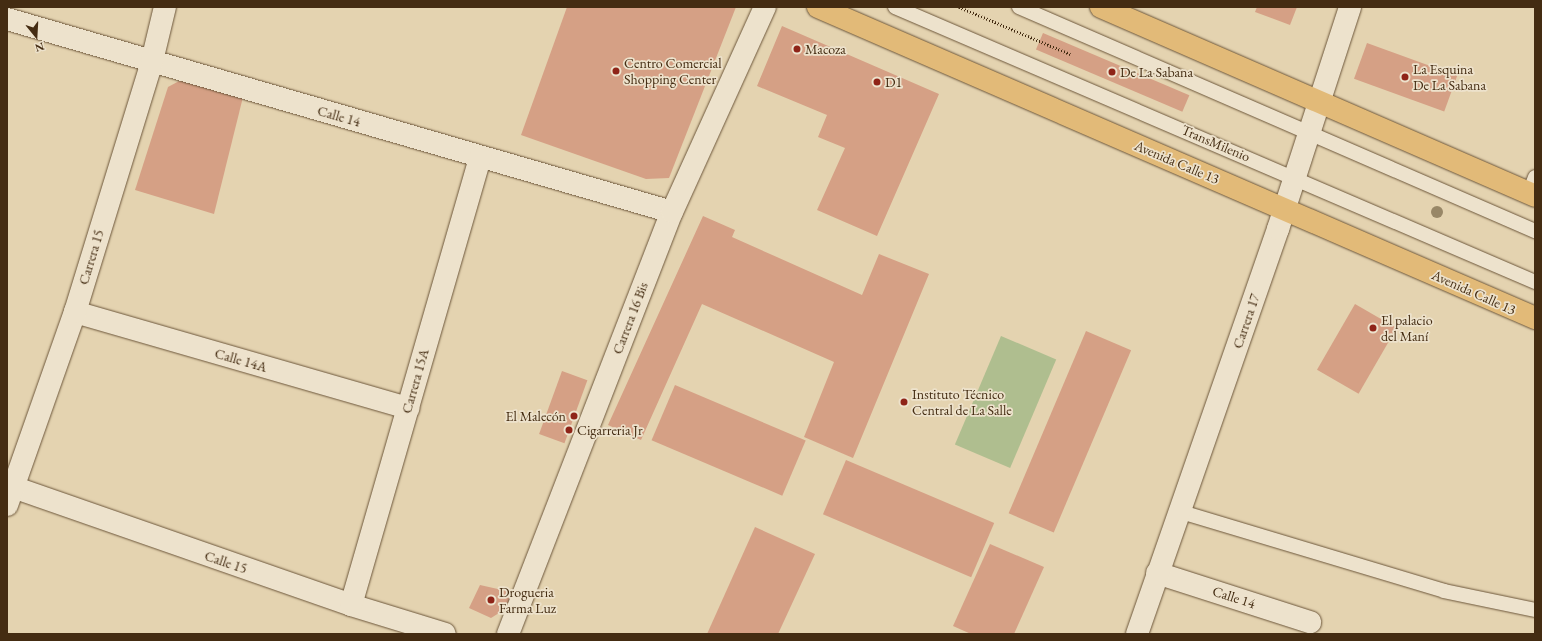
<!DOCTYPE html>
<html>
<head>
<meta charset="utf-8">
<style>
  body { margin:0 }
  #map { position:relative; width:1542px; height:641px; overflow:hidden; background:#e4d3b0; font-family:"EB Garamond",serif }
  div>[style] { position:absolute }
  .green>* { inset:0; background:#afbe8f; transform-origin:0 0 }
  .building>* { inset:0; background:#d5a085; transform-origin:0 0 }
  .path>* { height:2.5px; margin-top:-1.25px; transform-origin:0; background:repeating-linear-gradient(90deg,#442c12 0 1px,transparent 0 3px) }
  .roads { filter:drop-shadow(0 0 1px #6c563a) drop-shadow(0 0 1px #6c563a) }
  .service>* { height:14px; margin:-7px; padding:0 7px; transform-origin:7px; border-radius:7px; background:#ede2cc }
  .minor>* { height:22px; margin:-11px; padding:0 11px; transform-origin:11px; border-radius:11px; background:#ede2cc }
  .tertiary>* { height:22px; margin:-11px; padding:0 11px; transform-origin:11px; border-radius:11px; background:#ede2cc }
  .primary>* { height:22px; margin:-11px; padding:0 11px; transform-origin:11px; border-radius:11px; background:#e2ba78 }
  .trees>* { width:12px; height:12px; margin:-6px; border-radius:50%; background:#988767 }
  .dots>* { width:11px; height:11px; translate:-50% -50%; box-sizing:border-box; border:2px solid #ede2cc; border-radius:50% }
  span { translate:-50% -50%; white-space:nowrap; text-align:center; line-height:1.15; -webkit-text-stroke:3.5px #ede2cc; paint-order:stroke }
  .poi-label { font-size:14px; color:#442c12 }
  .left { translate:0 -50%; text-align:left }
  .right { translate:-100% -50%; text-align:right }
  .street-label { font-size:14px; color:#442c12 }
  .frame { position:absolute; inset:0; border:8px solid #442c12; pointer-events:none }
  .north { position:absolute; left:16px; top:16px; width:40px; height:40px; -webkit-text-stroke:3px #ede2cc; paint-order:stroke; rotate:162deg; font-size:11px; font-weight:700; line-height:16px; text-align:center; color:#442c12 }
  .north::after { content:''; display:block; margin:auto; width:14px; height:18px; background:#442c12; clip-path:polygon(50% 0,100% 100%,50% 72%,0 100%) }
</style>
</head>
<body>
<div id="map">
  <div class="green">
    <i style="left:1001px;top:336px;width:60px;height:118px;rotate:23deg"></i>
  </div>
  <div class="building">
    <i style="clip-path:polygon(567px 7px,736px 7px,669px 178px,646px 179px,521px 135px)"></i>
    <i style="clip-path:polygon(1257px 7px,1297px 7px,1290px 25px,1255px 12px)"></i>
    <i style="clip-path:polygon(782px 26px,939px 94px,877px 236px,817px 210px,845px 148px,818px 137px,827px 115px,757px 86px)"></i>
    <i style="left:1043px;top:33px;width:159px;height:18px;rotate:23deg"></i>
    <i style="left:1367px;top:43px;width:96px;height:38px;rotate:20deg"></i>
    <i style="clip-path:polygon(181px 80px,243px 97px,214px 214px,135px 190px,168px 87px)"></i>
    <i style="clip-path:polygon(703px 216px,735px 230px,732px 237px,862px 295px,879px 254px,929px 274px,853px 458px,804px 437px,834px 362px,702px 304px,641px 440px,608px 425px)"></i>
    <i style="left:1355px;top:304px;width:48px;height:76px;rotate:30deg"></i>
    <i style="left:1086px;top:331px;width:49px;height:198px;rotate:23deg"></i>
    <i style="left:562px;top:371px;width:27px;height:67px;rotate:20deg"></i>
    <i style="left:675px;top:385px;width:142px;height:60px;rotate:23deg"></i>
    <i style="left:846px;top:460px;width:161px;height:59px;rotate:23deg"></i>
    <i style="clip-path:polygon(755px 527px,815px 554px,778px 634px,707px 634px)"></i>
    <i style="clip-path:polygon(990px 544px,1044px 567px,1014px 634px,971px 634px,953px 626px)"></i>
    <i style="clip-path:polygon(480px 585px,511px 592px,507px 608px,491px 618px,469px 608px)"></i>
  </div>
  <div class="path">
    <i style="left:959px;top:7px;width:121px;rotate:22.9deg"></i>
  </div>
  <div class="roads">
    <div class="service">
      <i style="left:895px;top:7px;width:697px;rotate:23.25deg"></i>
      <i style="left:1019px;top:7px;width:563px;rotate:23.47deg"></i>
      <i style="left:1529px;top:193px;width:17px;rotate:-69deg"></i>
      <i style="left:1178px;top:511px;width:278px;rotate:16.7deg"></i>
      <i style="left:1444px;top:591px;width:93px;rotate:11.8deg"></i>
    </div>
    <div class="minor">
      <i style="left:7px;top:19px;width:692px;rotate:16.18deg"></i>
      <i style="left:75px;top:312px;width:347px;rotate:16.1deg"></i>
      <i style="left:7px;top:485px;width:364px;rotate:19.2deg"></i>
      <i style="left:351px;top:605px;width:98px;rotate:17.1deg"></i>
      <i style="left:7px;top:505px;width:205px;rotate:-70.6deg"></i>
      <i style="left:75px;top:312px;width:263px;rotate:-72.9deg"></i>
      <i style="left:152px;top:61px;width:56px;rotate:-76.5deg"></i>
      <i style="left:1157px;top:573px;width:161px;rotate:17.8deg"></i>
      <i style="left:351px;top:605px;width:466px;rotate:-73.9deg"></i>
      <i style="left:508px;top:634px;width:453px;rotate:-68.8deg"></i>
      <i style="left:672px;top:212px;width:225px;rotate:-65.6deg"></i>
    </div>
    <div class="tertiary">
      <i style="left:1137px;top:634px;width:429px;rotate:-70.8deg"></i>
      <i style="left:1278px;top:229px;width:233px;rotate:-72deg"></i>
    </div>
    <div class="primary">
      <i style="left:818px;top:7px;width:782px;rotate:23.45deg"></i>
      <i style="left:1101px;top:7px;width:473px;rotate:23.5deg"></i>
    </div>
  </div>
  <div class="trees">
    <i style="left:1437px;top:212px"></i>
  </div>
  <div class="dots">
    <i style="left:797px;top:49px;background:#8f2418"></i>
    <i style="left:616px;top:71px;background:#8f2418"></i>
    <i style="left:1112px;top:72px;background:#8f2418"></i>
    <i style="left:1405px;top:77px;background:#8f2418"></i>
    <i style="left:877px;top:82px;background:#8f2418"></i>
    <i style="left:1373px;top:328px;background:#8f2418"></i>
    <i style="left:904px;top:402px;background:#8f2418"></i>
    <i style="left:574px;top:416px;background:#8f2418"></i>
    <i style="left:569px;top:430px;background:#8f2418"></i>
    <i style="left:491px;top:600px;background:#8f2418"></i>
  </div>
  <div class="poi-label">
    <span class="left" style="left:805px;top:49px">Macoza</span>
    <span class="left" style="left:624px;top:71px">Centro Comercial<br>Shopping Center</span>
    <span class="left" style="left:1413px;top:77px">La Esquina<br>De La Sabana</span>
    <span class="left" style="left:1120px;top:72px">De La Sabana</span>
    <span class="left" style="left:885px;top:82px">D1</span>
    <span class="left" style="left:1381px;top:328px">El palacio<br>del Maní</span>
    <span class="left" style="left:912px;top:402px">Instituto Técnico<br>Central de La Salle</span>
    <span class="right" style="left:566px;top:416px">El Malecón</span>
    <span class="left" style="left:577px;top:430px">Cigarreria Jr</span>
    <span class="left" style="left:499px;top:600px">Drogueria<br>Farma Luz</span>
  </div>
  <div class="street-label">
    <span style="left:339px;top:116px;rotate:16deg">Calle 14</span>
    <span style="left:1216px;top:143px;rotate:23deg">TransMilenio</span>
    <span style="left:1177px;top:162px;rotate:23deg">Avenida Calle 13</span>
    <span style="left:91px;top:257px;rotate:-73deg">Carrera 15</span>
    <span style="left:1474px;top:292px;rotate:24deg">Avenida Calle 13</span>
    <span style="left:630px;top:318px;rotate:-69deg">Carrera 16 Bis</span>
    <span style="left:1246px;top:321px;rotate:-71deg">Carrera 17</span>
    <span style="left:241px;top:360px;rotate:16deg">Calle 14A</span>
    <span style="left:415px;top:381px;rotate:-74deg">Carrera 15A</span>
    <span style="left:226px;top:562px;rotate:19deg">Calle 15</span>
    <span style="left:1234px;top:597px;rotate:18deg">Calle 14</span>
  </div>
  <div class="frame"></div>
  <div class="north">N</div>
</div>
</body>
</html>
